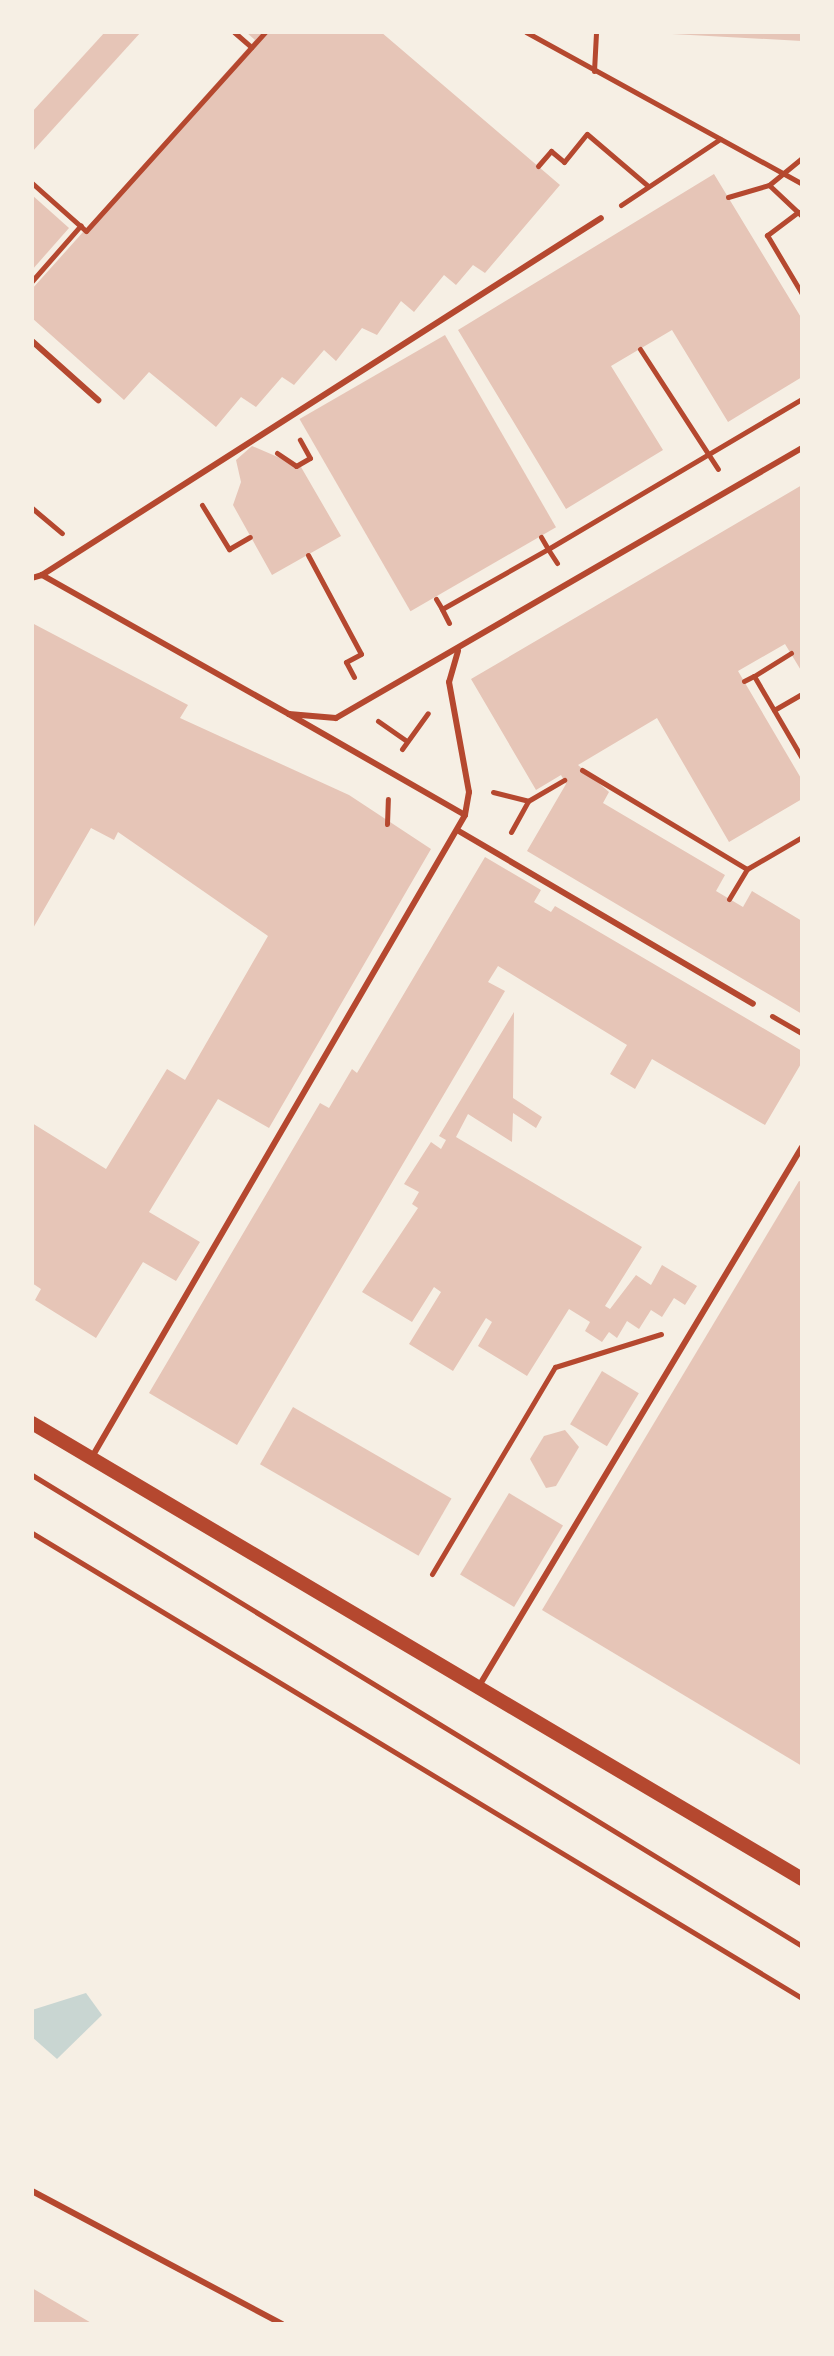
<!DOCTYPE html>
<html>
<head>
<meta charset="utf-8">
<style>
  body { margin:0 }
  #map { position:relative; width:834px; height:2356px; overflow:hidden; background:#f6efe4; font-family:"Source Sans 3",sans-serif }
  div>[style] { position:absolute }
  .water>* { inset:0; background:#c9d6d2 }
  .building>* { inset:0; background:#e6c5b7; transform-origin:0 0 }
  .path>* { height:5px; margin:-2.5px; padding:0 2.5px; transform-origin:2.5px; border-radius:2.5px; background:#b5482f }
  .service>* { height:6px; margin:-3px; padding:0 3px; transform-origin:3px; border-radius:3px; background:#b5482f }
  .tertiary>* { height:14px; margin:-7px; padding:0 7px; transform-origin:7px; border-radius:7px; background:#b5482f }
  span { translate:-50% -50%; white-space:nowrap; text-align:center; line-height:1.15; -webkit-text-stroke:8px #f6efe4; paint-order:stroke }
  .frame { position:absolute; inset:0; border:34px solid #f6efe4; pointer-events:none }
</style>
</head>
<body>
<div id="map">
  <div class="water">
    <i style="clip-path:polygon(86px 1993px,102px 2015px,57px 2059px,32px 2037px,32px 2010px)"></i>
  </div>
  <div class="building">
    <i style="clip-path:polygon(105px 32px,141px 32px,32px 152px,32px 112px)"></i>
    <i style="clip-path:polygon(246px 32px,381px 32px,560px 185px,485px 273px,473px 265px,456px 285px,444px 275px,414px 312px,401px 301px,377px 335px,362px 328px,336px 361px,324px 350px,294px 385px,282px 377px,256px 407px,241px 397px,216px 427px,149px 372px,124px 400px,32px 318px,32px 289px,255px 40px)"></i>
    <i style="clip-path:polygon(802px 32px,802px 41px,672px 34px,672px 32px)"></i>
    <i style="clip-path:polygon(714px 174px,802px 319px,802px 377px,728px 422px,672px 330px,611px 366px,663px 450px,566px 509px,458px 330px)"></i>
    <i style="clip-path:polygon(32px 195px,69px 228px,32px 270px)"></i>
    <i style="left:445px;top:335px;width:222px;height:168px;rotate:60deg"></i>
    <i style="clip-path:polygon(252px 446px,301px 467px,341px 536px,272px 575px,233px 505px,241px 482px,236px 460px)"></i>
    <i style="clip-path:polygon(802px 485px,802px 672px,785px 644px,738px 671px,802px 780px,802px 799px,729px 842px,657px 718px,578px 765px,609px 792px,603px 803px,725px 875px,716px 891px,743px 907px,752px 891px,802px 921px,802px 1014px,527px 851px,566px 784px,561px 775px,536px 790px,471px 679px)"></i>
    <i style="clip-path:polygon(32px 623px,188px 705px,180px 718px,349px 795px,431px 849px,269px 1128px,218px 1099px,149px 1212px,200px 1242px,176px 1281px,143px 1262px,96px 1338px,35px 1300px,41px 1289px,32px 1283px,32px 1123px,106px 1169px,167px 1069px,185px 1080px,268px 936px,118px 832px,114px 840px,91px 828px,32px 930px)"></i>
    <i style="clip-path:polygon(485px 857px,541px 890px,534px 902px,551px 912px,555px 906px,802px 1051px,802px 1062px,765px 1125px,652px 1059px,635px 1089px,610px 1074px,627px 1045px,498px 966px,488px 982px,505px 991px,237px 1445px,149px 1393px,320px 1103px,329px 1108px,352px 1069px,357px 1073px)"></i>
    <i style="clip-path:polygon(514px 1012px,513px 1098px,542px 1117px,536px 1128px,513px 1113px,512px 1142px,468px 1114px,456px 1137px,642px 1247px,605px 1306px,610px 1309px,636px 1275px,651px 1285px,662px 1265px,697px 1286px,685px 1305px,674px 1298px,662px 1317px,651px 1310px,639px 1329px,627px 1321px,617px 1338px,609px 1332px,602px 1342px,585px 1331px,590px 1322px,569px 1309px,527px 1376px,478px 1346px,492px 1322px,486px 1318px,453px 1371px,409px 1344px,441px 1292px,434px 1287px,412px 1322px,362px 1292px,418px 1208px,412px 1204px,419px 1192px,404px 1184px,431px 1142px,441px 1149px,446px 1140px,439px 1136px)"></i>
    <i style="clip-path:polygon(799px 1181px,802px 1182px,802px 1766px,542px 1610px)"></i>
    <i style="left:602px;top:1371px;width:43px;height:62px;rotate:31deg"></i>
    <i style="left:293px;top:1407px;width:183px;height:66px;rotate:30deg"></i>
    <i style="clip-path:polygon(565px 1430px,579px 1447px,556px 1486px,546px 1488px,530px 1459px,544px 1436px)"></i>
    <i style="left:509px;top:1493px;width:63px;height:95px;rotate:31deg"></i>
    <i style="clip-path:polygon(32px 2288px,93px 2324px,32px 2324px)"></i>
  </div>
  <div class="path">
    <i style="left:234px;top:32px;width:23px;rotate:41deg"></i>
    <i style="left:526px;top:32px;width:315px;rotate:28.8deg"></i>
    <i style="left:594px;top:71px;width:39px;rotate:-87deg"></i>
    <i style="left:538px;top:166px;width:20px;rotate:-49deg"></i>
    <i style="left:551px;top:151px;width:17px;rotate:40deg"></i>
    <i style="left:564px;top:162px;width:36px;rotate:-51deg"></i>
    <i style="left:587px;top:134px;width:80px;rotate:40.4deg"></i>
    <i style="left:32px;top:183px;width:72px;rotate:41.6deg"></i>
    <i style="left:86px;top:231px;width:268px;rotate:-48deg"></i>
    <i style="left:769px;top:185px;width:45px;rotate:43.2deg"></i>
    <i style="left:728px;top:197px;width:43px;rotate:-16.3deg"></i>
    <i style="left:769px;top:185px;width:43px;rotate:-39.3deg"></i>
    <i style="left:621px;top:205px;width:119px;rotate:-33.7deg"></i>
    <i style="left:798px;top:212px;width:39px;rotate:143deg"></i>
    <i style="left:767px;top:235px;width:69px;rotate:59.3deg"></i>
    <i style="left:32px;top:281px;width:74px;rotate:-48.8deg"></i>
    <i style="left:640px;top:349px;width:143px;rotate:57deg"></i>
    <i style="left:277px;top:453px;width:23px;rotate:34deg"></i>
    <i style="left:296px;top:466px;width:16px;rotate:-30deg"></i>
    <i style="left:310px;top:458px;width:21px;rotate:-119deg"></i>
    <i style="left:202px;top:505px;width:52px;rotate:58.5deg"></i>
    <i style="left:229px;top:549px;width:24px;rotate:-30deg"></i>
    <i style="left:32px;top:508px;width:39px;rotate:40deg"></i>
    <i style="left:308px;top:555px;width:112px;rotate:61.8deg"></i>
    <i style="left:361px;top:654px;width:17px;rotate:152deg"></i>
    <i style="left:346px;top:662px;width:17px;rotate:62deg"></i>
    <i style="left:557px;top:563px;width:17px;rotate:-123deg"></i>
    <i style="left:548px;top:549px;width:295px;rotate:-30.6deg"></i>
    <i style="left:436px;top:599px;width:12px;rotate:59deg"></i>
    <i style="left:449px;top:623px;width:16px;rotate:-117deg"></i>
    <i style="left:442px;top:609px;width:122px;rotate:-29.5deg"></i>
    <i style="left:548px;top:549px;width:14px;rotate:-120deg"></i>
    <i style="left:791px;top:653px;width:44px;rotate:148.1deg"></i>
    <i style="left:754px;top:676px;width:95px;rotate:59.7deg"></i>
    <i style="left:744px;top:681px;width:11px;rotate:-27deg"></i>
    <i style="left:774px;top:710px;width:32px;rotate:-30deg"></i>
    <i style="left:378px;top:721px;width:35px;rotate:35deg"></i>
    <i style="left:402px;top:749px;width:44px;rotate:-54.2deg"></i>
    <i style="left:582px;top:770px;width:192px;rotate:31deg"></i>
    <i style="left:493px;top:792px;width:36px;rotate:14deg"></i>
    <i style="left:528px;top:801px;width:42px;rotate:-30.3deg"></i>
    <i style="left:387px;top:824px;width:25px;rotate:-88deg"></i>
    <i style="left:511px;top:832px;width:35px;rotate:-61deg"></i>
    <i style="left:729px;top:899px;width:35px;rotate:-59deg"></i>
    <i style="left:747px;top:869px;width:64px;rotate:-30.2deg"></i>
    <i style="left:772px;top:1016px;width:34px;rotate:30deg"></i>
    <i style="left:32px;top:1475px;width:903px;rotate:31.45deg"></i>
    <i style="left:32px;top:1533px;width:900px;rotate:31.13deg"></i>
    <i style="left:432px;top:1574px;width:241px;rotate:-59.3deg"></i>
    <i style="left:555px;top:1367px;width:111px;rotate:-17.3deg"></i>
  </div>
  <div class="service">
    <i style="left:32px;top:341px;width:89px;rotate:41.8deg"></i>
    <i style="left:42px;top:575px;width:663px;rotate:-32.56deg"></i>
    <i style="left:32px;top:578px;width:10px;rotate:-17deg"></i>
    <i style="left:42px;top:575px;width:283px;rotate:29.4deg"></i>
    <i style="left:289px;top:714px;width:47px;rotate:4.9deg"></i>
    <i style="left:336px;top:718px;width:539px;rotate:-30.09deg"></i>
    <i style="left:458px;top:651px;width:32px;rotate:106deg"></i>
    <i style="left:449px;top:682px;width:112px;rotate:79.7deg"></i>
    <i style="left:469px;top:792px;width:23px;rotate:100deg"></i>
    <i style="left:457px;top:830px;width:343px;rotate:30.4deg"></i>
    <i style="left:92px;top:1457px;width:742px;rotate:-59.84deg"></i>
    <i style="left:465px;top:815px;width:203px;rotate:-150.2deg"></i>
    <i style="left:479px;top:1686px;width:628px;rotate:-59.07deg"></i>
    <i style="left:32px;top:2191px;width:283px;rotate:28deg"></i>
  </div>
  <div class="tertiary">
    <i style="left:32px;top:1423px;width:895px;rotate:30.63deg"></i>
  </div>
  <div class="frame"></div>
</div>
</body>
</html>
